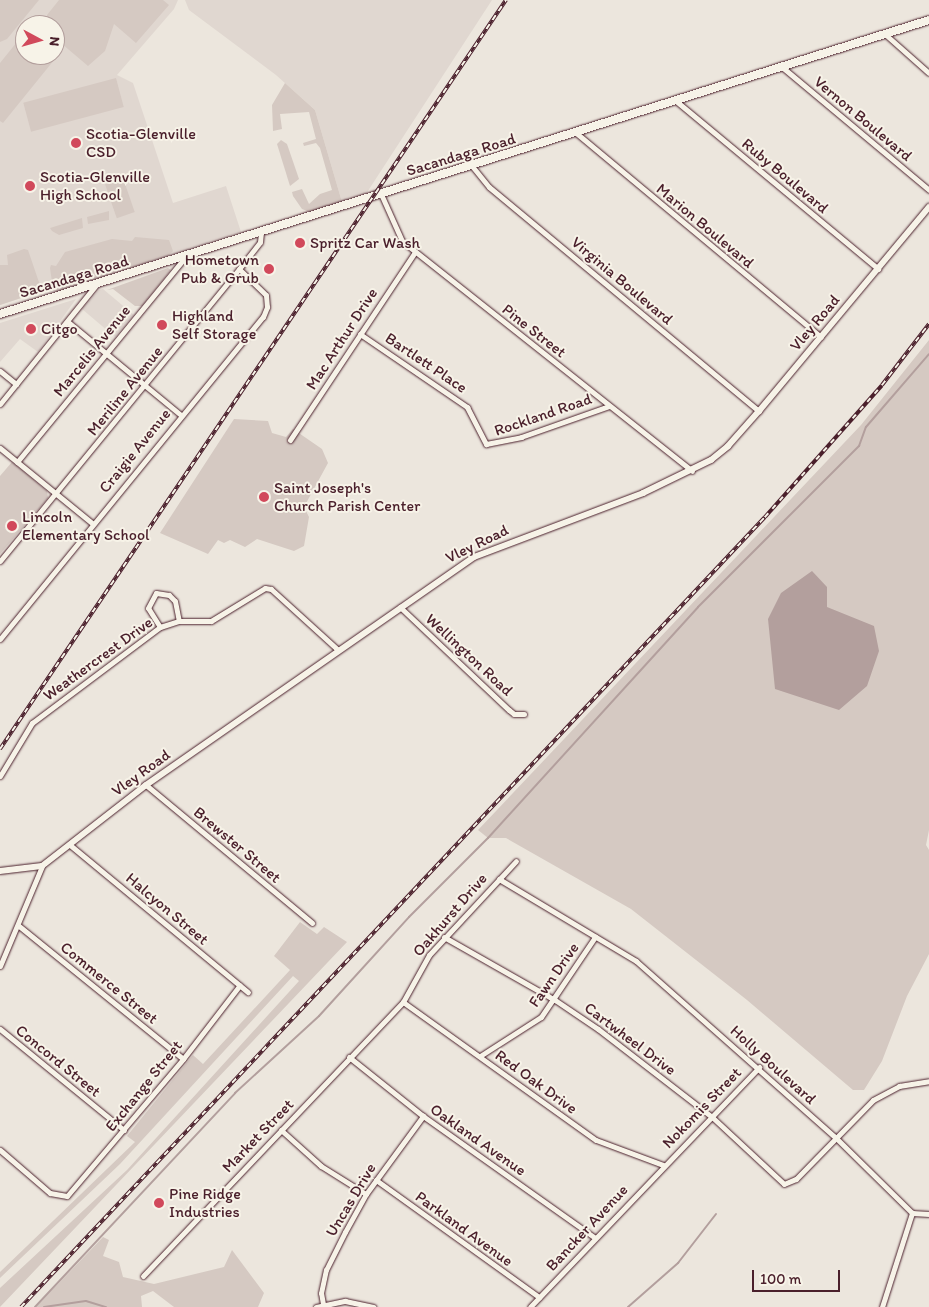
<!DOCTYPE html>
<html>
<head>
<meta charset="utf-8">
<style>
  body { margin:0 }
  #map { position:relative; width:929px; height:1307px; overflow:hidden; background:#ece6dd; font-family:Itim,sans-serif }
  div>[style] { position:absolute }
  .built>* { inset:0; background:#e0d7d0 }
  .green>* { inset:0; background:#d5c9c2; transform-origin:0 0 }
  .water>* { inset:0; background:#b39f9d }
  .stream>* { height:2px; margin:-1px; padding:0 1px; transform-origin:1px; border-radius:1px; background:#b39f9d }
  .roads { filter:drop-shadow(0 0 1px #4a1f2b) drop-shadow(0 0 1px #4a1f2b) }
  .minor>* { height:5px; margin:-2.5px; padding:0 2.5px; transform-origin:2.5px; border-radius:2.5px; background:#f7f3e8 }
  .tertiary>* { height:6px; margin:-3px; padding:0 3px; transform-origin:3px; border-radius:3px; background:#f7f3e8 }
  .secondary>* { height:8px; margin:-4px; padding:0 4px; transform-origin:4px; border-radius:4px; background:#f7f3e8 }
  .rail>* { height:4px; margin-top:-2px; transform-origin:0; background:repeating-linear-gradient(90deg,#f7f3e8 0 5.5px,#4a1f2b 0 11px); box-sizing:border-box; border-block:1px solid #4a1f2b }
  .dots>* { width:14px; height:14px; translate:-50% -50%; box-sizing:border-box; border:2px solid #f7f3e8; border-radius:50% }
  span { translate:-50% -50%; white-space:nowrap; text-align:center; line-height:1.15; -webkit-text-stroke:4px #f7f3e8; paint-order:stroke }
  .street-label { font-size:16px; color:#4a1f2b }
  .poi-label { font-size:16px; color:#4a1f2b }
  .left { translate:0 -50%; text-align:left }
  .right { translate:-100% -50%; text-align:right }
  .north { position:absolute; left:15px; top:15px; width:50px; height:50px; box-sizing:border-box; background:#f7f3e8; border:1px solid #b29e9c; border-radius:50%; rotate:96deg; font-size:14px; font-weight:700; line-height:20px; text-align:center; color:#4a1f2b }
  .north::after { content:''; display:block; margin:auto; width:18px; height:22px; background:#d1495b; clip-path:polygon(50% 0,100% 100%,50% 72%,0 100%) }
  .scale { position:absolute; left:752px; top:1270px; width:88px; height:22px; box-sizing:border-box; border:2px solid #4a1f2b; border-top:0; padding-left:6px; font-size:15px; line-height:18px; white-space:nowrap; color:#4a1f2b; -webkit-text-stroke:4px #f7f3e8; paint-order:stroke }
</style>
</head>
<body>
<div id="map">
  <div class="built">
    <i style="clip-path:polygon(evenodd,0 0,178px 0,174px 9px,117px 75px,133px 83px,173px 203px,226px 186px,241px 232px,57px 292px,42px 291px,0 305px,0 0,25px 25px,55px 25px,55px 55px,25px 55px,25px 25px)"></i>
    <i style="clip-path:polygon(185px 0,492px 0,364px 197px,342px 202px,315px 110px,276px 75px,189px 10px)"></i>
    <i style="clip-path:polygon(103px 289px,134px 315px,115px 337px,82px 309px,99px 290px)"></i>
    <i style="clip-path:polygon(76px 299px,38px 352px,20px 339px,0 362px,0 323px)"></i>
  </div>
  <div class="green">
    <i style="clip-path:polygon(0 0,39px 0,7px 39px,0 42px)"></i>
    <i style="clip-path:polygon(59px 0,163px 0,169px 5px,136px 43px,114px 24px,105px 51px,88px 66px,55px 38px,55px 25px,47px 25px,47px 15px)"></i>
    <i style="clip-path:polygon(25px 32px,25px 55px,55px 55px,55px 42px,63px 49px,3px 123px,0 121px,0 63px)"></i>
    <i style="left:116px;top:78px;width:30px;height:96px;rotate:75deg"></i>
    <i style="clip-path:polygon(285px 83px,315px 110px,342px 202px,310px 212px,302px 209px,293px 196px,292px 192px,302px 189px,309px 204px,320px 194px,332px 190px,320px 148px,316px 143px,304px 146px,303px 143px,316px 139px,309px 112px,280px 114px,282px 129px,273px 131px,272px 105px)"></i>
    <i style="clip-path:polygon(281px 140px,287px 144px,299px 179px,290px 186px,277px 144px)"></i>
    <i style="left:123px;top:178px;width:36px;height:19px;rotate:71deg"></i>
    <i style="clip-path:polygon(109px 211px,109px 220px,88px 224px,87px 217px)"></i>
    <i style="clip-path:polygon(82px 218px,83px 228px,59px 235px,52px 231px,50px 228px)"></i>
    <i style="clip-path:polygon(135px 237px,169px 240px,173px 251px,169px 255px,57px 292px,53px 289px,50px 268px,51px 265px,56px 266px,65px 252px,112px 239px,132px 241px)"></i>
    <i style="clip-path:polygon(24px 249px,28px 250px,42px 291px,0 305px,0 265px,8px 265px,7px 255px)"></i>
    <i style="clip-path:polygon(168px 268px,171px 270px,142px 306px,135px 306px,113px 289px,107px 290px)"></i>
    <i style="clip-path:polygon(929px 340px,929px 830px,926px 845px,929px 850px,929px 954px,907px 996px,882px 1061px,864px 1090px,853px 1090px,747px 1000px,631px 909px,506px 838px,488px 838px,478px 830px,861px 425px)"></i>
    <i style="clip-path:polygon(234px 419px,268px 421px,272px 433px,286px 437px,293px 429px,322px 449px,328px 463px,304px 507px,309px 517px,304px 546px,294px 551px,257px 539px,245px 547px,230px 540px,224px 543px,218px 540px,208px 554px,160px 533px)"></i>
    <i style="clip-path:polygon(12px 462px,47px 491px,48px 498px,0 554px,0 476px)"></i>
    <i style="clip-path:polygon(300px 922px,317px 934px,324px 927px,347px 942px,0 1307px,0 1288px,127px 1170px,299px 981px,293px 976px,120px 1164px,0 1278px,0 1272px,135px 1142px,127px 1136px,193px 1055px,203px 1064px,290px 970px,274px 956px)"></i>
    <i style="clip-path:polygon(103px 1237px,109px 1240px,103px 1256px,119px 1262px,123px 1277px,154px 1284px,224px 1267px,232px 1250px,264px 1293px,258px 1307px,174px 1307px,153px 1291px,141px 1296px,142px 1307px,36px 1307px)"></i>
  </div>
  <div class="water">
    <i style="clip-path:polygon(812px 571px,827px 587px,827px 607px,874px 626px,879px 651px,867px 686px,839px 710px,775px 689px,768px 619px,781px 593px)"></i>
  </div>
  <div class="stream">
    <i style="left:35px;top:1307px;width:293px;rotate:-46.9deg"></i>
    <i style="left:235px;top:1093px;width:114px;rotate:-42.5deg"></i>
    <i style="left:319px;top:1016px;width:134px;rotate:-47.7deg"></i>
    <i style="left:409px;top:917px;width:112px;rotate:-45deg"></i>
    <i style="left:488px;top:838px;width:312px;rotate:-47.7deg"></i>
    <i style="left:698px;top:607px;width:228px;rotate:-45deg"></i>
    <i style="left:859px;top:446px;width:20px;rotate:-70deg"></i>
    <i style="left:866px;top:427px;width:96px;rotate:-49.2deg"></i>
    <i style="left:44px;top:1307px;width:42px;rotate:-8.1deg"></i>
    <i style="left:86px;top:1301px;width:21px;rotate:17deg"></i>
    <i style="left:628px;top:1307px;width:67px;rotate:-41.3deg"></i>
    <i style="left:678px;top:1263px;width:62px;rotate:-52.2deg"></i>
  </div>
  <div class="roads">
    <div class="minor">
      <i style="left:886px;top:35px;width:57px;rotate:41.5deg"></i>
      <i style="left:782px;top:67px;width:192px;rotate:39.9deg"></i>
      <i style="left:676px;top:101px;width:263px;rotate:39.7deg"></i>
      <i style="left:575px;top:132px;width:320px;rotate:39.8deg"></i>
      <i style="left:472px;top:166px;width:27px;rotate:51deg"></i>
      <i style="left:489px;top:187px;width:351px;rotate:39.7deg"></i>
      <i style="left:381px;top:194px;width:51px;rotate:65.9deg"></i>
      <i style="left:402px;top:241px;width:370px;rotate:38.4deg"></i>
      <i style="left:68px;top:322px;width:146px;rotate:39.5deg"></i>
      <i style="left:360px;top:334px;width:130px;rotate:34.3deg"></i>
      <i style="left:467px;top:407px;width:42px;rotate:62.8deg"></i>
      <i style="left:486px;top:444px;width:36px;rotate:-11deg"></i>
      <i style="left:521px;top:437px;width:93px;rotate:-19.4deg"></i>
      <i style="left:0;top:371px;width:21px;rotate:39deg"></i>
      <i style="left:0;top:404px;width:153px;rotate:-51.1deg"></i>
      <i style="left:290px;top:440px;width:226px;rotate:-56.4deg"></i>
      <i style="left:0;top:448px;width:119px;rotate:39.2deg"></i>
      <i style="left:17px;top:462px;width:266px;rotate:-50.6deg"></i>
      <i style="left:0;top:561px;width:377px;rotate:-50.7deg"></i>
      <i style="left:239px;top:269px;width:34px;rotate:-52deg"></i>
      <i style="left:260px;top:242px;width:9px;rotate:-84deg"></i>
      <i style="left:400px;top:607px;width:150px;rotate:43.4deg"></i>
      <i style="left:509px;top:710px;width:6px;rotate:39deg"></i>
      <i style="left:514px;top:714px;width:10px"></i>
      <i style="left:160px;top:627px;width:22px;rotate:-122deg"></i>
      <i style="left:148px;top:608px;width:17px;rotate:-62deg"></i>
      <i style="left:156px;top:593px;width:13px;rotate:9deg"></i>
      <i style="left:169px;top:595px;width:8px;rotate:45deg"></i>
      <i style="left:175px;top:601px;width:20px;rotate:79deg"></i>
      <i style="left:0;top:639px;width:416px;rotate:-50.8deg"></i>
      <i style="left:263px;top:317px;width:11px;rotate:-68deg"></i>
      <i style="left:267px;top:307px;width:12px;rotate:-95deg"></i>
      <i style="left:266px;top:295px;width:37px;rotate:-136deg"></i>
      <i style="left:0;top:776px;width:62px;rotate:-58.9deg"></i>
      <i style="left:32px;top:723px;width:160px;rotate:-36.9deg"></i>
      <i style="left:160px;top:627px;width:20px;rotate:-18deg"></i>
      <i style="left:179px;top:621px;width:32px"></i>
      <i style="left:211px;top:621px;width:63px;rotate:-31.4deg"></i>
      <i style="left:265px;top:588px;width:6px;rotate:9deg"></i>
      <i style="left:271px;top:589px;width:89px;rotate:42.3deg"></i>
      <i style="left:146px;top:785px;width:216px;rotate:39.7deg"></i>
      <i style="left:70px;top:845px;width:231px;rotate:39.6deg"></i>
      <i style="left:499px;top:879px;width:160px;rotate:30.9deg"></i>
      <i style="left:636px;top:961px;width:266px;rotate:41.5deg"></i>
      <i style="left:835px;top:1137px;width:108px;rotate:44.6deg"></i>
      <i style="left:912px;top:1213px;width:17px;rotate:3deg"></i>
      <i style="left:19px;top:926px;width:211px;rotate:39deg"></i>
      <i style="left:444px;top:937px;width:128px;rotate:29.6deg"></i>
      <i style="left:555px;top:1000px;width:52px;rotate:34deg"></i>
      <i style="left:598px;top:1029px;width:144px;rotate:37.7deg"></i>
      <i style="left:712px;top:1117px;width:98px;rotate:42.9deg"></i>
      <i style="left:784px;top:1184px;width:13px;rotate:-23deg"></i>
      <i style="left:796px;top:1179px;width:110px;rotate:-45.7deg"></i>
      <i style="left:873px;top:1100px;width:30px;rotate:-28deg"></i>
      <i style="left:899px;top:1086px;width:30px;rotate:-9deg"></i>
      <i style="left:0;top:966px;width:108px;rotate:-67.2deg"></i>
      <i style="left:403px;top:1002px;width:237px;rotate:35.6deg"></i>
      <i style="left:596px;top:1140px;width:72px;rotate:20.5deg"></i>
      <i style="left:0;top:1029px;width:160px;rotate:39.2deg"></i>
      <i style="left:480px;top:1056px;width:72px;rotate:-32.6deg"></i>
      <i style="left:541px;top:1017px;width:97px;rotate:-56deg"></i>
      <i style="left:349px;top:1057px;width:95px;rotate:38.6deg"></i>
      <i style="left:423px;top:1116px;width:211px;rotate:35.3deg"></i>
      <i style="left:281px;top:1130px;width:54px;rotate:42deg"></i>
      <i style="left:321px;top:1166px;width:53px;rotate:31.9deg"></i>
      <i style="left:0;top:1150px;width:66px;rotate:40.7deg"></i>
      <i style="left:50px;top:1193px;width:17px;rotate:10deg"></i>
      <i style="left:67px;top:1196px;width:180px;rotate:-49.7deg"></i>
      <i style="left:183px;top:1059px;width:93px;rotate:-52.4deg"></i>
      <i style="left:376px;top:1180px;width:201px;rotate:35.7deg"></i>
      <i style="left:143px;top:1276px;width:378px;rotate:-46.5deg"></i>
      <i style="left:403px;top:1002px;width:54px;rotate:-61deg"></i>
      <i style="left:429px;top:955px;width:128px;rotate:-47.2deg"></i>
      <i style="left:323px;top:1304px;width:11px;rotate:-100deg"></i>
      <i style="left:321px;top:1293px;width:24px;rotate:-78deg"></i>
      <i style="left:326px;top:1270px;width:42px;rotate:-63.4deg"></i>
      <i style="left:345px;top:1232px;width:43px;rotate:-61.1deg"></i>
      <i style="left:366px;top:1194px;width:97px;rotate:-53.8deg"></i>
      <i style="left:316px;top:1307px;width:30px;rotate:-12deg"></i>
      <i style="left:345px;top:1301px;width:29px;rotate:12deg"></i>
      <i style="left:530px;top:1307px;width:332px;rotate:-46.3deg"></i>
      <i style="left:882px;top:1307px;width:99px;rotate:-72.3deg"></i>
    </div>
    <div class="tertiary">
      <i style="left:0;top:871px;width:42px;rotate:-6.8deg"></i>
      <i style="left:42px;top:866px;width:132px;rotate:-37.9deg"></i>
      <i style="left:146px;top:785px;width:399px;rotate:-34.8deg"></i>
      <i style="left:474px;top:557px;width:181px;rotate:-20.7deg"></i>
      <i style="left:643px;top:493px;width:76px;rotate:-25.9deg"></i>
      <i style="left:711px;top:460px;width:22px;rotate:-39deg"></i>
      <i style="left:728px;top:446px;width:47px;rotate:-48.5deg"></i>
      <i style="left:759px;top:411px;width:266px;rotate:-50.2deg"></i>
    </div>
    <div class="secondary">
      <i style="left:0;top:314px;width:974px;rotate:-17.56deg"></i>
    </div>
  </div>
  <div class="rail">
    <i style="left:0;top:749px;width:904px;rotate:-55.96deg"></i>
    <i style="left:21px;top:1307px;width:1085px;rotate:-46.72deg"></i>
    <i style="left:765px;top:517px;width:176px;rotate:-48.4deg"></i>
    <i style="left:882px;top:385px;width:77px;rotate:-52.4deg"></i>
  </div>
  <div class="dots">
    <i style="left:76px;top:143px;background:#d1495b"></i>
    <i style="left:30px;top:186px;background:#d1495b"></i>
    <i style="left:300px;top:243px;background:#d1495b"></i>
    <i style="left:269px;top:269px;background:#d1495b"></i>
    <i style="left:162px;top:325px;background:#d1495b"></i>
    <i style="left:31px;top:329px;background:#d1495b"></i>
    <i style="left:264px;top:497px;background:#d1495b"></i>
    <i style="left:12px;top:526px;background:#d1495b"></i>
    <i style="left:159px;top:1203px;background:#d1495b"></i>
  </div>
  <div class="street-label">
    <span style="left:863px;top:119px;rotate:40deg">Vernon Boulevard</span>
    <span style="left:461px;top:155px;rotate:-17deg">Sacandaga Road</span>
    <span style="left:785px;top:176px;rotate:40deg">Ruby Boulevard</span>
    <span style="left:705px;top:226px;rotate:40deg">Marion Boulevard</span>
    <span style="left:74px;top:277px;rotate:-17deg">Sacandaga Road</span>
    <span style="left:622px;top:281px;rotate:40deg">Virginia Boulevard</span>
    <span style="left:815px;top:323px;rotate:-50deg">Vley Road</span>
    <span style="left:534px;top:331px;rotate:38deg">Pine Street</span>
    <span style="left:342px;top:339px;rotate:-57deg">Mac Arthur Drive</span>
    <span style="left:92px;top:351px;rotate:-51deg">Marcelis Avenue</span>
    <span style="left:426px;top:363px;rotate:34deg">Bartlett Place</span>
    <span style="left:125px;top:391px;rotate:-51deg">Meriline Avenue</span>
    <span style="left:543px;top:415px;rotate:-19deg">Rockland Road</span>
    <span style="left:135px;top:451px;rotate:-51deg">Craigie Avenue</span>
    <span style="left:477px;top:544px;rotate:-26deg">Vley Road</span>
    <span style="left:469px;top:655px;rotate:43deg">Wellington Road</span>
    <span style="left:98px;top:659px;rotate:-36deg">Weathercrest Drive</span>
    <span style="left:141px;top:773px;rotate:-36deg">Vley Road</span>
    <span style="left:237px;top:845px;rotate:40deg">Brewster Street</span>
    <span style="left:167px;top:909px;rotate:40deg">Halcyon Street</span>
    <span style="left:450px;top:915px;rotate:-49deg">Oakhurst Drive</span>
    <span style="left:554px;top:975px;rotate:-55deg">Fawn Drive</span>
    <span style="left:109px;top:983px;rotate:39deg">Commerce Street</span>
    <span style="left:630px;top:1039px;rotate:37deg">Cartwheel Drive</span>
    <span style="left:58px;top:1061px;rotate:39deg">Concord Street</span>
    <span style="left:773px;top:1065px;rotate:42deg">Holly Boulevard</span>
    <span style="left:536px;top:1082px;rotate:36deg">Red Oak Drive</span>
    <span style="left:144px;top:1086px;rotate:-51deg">Exchange Street</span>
    <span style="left:702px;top:1108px;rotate:-46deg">Nokomis Street</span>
    <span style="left:258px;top:1136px;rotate:-46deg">Market Street</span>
    <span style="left:478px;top:1140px;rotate:35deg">Oakland Avenue</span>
    <span style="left:351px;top:1200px;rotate:-59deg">Uncas Drive</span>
    <span style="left:587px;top:1228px;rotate:-47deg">Bancker Avenue</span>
    <span style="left:464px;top:1229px;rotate:36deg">Parkland Avenue</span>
  </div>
  <div class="poi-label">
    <span class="left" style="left:86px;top:143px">Scotia-Glenville<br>CSD</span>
    <span class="left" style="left:40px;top:186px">Scotia-Glenville<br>High School</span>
    <span class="left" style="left:310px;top:243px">Spritz Car Wash</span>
    <span class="right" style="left:259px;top:269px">Hometown<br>Pub &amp; Grub</span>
    <span class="left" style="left:172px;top:325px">Highland<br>Self Storage</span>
    <span class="left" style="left:41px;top:329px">Citgo</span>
    <span class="left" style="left:274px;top:497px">Saint Joseph's<br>Church Parish Center</span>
    <span class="left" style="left:22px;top:526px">Lincoln<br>Elementary School</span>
    <span class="left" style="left:169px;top:1203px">Pine Ridge<br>Industries</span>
  </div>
  <div class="north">N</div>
  <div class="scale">100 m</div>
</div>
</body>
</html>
